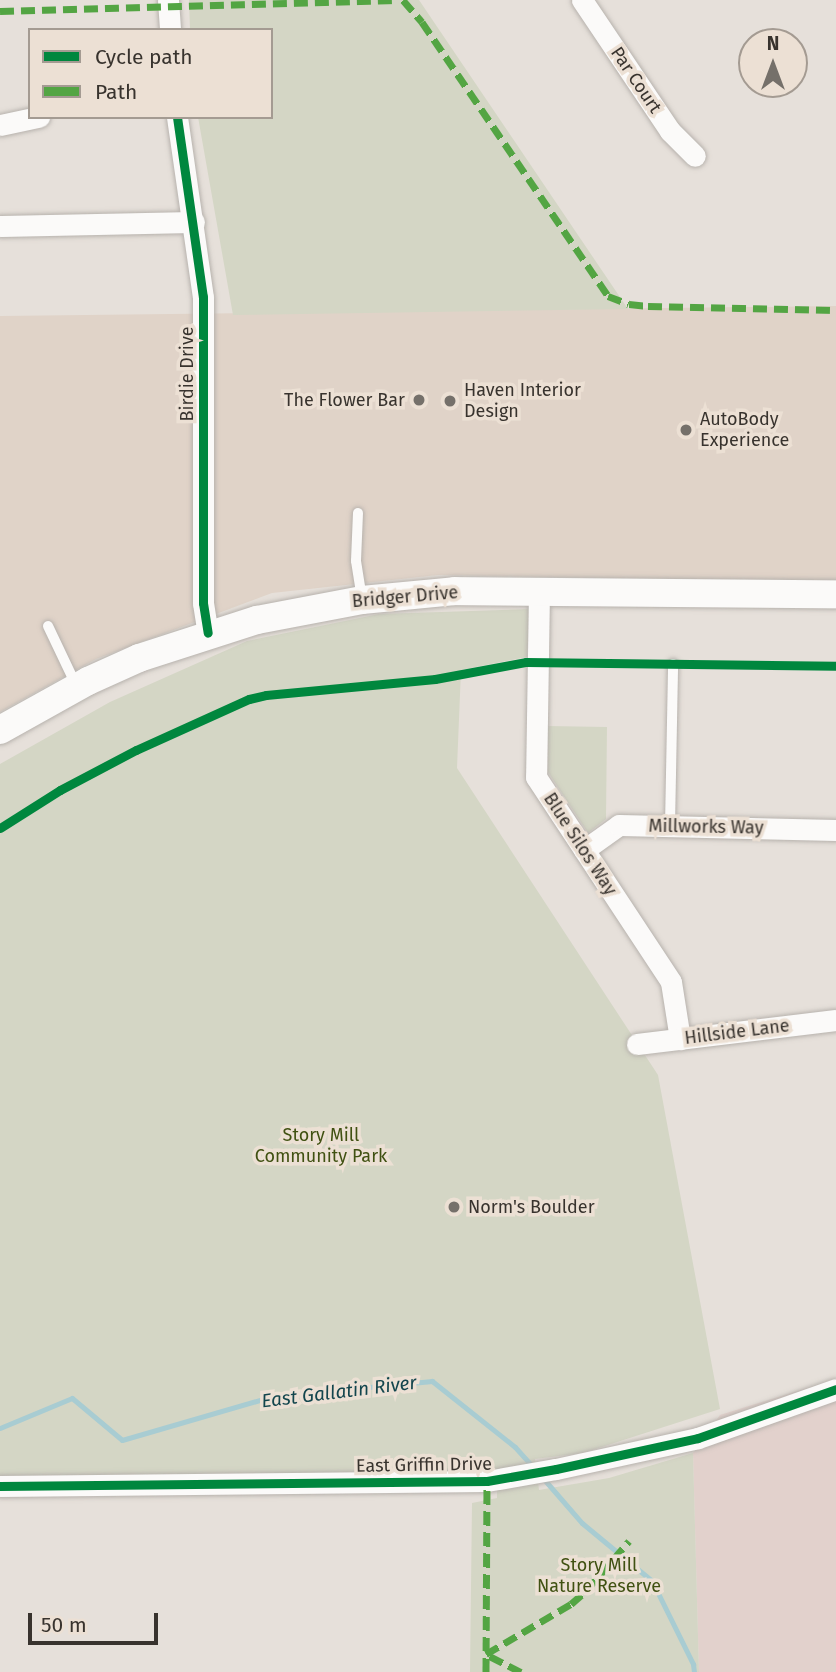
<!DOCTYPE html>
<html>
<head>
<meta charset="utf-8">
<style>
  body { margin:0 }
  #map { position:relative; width:836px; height:1672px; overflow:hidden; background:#e6e0da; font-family:"Fira Sans",sans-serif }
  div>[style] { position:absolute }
  .built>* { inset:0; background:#e0d3c8 }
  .industrial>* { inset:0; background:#e2d1cc }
  .green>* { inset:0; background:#d4d6c5 }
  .stream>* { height:5px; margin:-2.5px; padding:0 2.5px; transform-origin:2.5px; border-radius:2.5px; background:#a8ccd2 }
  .roads { filter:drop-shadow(0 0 2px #b7b2ad) drop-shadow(0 0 2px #b7b2ad) }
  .lane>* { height:10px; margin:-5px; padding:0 5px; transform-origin:5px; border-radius:5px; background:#fbfaf9 }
  .street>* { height:21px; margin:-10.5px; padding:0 10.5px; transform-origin:10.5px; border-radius:10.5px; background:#fbfaf9 }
  .secondary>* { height:28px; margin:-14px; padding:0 14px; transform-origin:14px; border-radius:14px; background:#fbfaf9 }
  .quiet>* { height:7px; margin-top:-3.5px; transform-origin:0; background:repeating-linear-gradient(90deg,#53a543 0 14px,transparent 0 21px) }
  .cycleway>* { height:9px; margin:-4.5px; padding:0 4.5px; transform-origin:4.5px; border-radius:4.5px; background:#00873e }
  .dots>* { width:19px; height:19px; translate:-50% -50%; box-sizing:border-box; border:4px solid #ece0d4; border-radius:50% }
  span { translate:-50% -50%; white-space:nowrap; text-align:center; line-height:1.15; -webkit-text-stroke:7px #ece0d4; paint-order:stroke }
  .street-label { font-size:18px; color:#38332e }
  .poi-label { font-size:18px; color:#38332e }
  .left { translate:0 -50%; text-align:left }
  .right { translate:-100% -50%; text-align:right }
  .park-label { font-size:18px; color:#405112 }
  .water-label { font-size:19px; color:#13454d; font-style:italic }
  .legend { position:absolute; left:28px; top:28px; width:245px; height:91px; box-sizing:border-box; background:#ece0d4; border:2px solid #a49b92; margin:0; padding:9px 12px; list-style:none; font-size:21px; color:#38332e }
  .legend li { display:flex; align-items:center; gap:14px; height:35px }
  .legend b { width:35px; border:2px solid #a49b92 }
  .north { position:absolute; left:738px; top:28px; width:70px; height:70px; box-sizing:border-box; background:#ece0d4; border:2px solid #a49b92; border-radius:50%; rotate:0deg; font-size:19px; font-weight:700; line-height:28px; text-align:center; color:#38332e }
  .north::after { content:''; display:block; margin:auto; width:24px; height:32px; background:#75706a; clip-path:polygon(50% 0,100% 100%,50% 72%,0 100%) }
  .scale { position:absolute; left:28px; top:1613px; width:130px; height:32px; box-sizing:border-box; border:4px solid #38332e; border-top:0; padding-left:9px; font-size:21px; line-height:24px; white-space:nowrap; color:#38332e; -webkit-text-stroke:5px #ece0d4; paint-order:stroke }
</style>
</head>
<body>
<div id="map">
  <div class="built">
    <i style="clip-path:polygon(836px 306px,836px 582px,438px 575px,272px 593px,96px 659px,0 712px,0 316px)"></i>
  </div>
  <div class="industrial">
    <i style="clip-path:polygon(836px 1379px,836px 1672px,699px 1672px,693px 1453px,720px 1415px)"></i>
  </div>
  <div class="green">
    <i style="clip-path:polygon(189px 0,419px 0,628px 309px,233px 315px,198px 117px,271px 117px,271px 30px,190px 30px)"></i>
    <i style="clip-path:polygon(530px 609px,527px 657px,461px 670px,457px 768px,658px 1075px,720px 1409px,583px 1453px,535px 1459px,539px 1490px,609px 1478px,693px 1453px,699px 1672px,470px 1672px,472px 1503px,497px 1498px,497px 1470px,0 1478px,0 764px,110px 702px,247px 641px,379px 614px)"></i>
    <i style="clip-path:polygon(548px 726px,607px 727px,606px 819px,588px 833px,548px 772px)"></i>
  </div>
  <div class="stream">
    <i style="left:0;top:1428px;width:78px;rotate:-22.6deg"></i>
    <i style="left:72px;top:1398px;width:65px;rotate:40deg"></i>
    <i style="left:122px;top:1440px;width:157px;rotate:-16.2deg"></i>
    <i style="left:273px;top:1396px;width:160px;rotate:-5.4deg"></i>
    <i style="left:432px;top:1381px;width:106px;rotate:38.5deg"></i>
    <i style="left:515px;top:1447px;width:27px;rotate:48deg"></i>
    <i style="left:542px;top:1477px;width:61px;rotate:49deg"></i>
    <i style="left:582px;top:1523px;width:91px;rotate:39.6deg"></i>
    <i style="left:652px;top:1581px;width:93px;rotate:63.7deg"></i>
    <i style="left:693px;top:1664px;width:8px;rotate:83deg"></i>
  </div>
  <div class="roads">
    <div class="lane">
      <i style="left:358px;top:513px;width:48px;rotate:92.4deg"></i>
      <i style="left:356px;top:561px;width:39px;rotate:81deg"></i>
      <i style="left:48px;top:626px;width:68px;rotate:64.6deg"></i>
      <i style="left:670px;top:826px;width:162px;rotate:-88.9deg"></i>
    </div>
    <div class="street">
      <i style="left:168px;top:0;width:30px;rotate:86deg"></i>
      <i style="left:582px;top:0;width:158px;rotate:56.1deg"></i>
      <i style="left:670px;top:131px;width:35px;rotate:45deg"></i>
      <i style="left:177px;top:117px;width:182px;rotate:81.8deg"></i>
      <i style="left:203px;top:297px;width:306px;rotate:90deg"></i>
      <i style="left:203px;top:603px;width:30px;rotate:81deg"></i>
      <i style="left:0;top:125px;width:40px;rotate:-12deg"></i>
      <i style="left:0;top:226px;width:194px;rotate:-1.2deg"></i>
      <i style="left:539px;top:591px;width:186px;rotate:90.9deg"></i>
      <i style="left:536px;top:777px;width:245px;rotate:56.6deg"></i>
      <i style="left:671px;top:982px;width:58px;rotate:81deg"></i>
      <i style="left:584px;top:850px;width:43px;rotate:-35.5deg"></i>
      <i style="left:619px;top:825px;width:217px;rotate:1.3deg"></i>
      <i style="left:637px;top:1044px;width:200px;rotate:-6.9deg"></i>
      <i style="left:0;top:1486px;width:487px;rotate:-0.6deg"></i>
      <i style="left:487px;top:1481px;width:70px;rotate:-9.9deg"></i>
      <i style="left:556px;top:1469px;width:145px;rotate:-12.3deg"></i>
      <i style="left:698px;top:1438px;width:146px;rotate:-19.5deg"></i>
    </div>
    <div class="secondary">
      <i style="left:0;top:730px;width:101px;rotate:-29.1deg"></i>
      <i style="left:88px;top:681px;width:56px;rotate:-24.3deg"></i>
      <i style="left:139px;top:658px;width:124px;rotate:-17.9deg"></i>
      <i style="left:257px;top:620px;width:107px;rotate:-10.8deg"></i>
      <i style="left:362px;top:600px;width:93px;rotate:-5.5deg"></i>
      <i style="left:455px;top:591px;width:381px;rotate:0.5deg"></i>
    </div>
  </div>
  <div class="quiet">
    <i style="left:403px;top:0;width:29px;rotate:49deg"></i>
    <i style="left:422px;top:22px;width:331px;rotate:55.8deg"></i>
    <i style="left:608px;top:296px;width:22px;rotate:21deg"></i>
    <i style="left:629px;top:304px;width:19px;rotate:6deg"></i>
    <i style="left:648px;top:306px;width:188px;rotate:1.2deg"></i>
    <i style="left:0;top:11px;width:397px;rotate:-1.6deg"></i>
    <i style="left:486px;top:1672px;width:191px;rotate:-89.7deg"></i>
    <i style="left:521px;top:1672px;width:39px;rotate:-153deg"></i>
    <i style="left:486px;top:1654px;width:99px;rotate:-30.5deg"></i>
    <i style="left:571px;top:1604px;width:20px;rotate:-41deg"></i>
    <i style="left:586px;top:1591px;width:66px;rotate:-49.3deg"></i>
  </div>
  <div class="cycleway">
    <i style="left:177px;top:117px;width:182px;rotate:81.8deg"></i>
    <i style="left:203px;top:297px;width:306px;rotate:90deg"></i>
    <i style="left:203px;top:603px;width:30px;rotate:81deg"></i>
    <i style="left:0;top:828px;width:71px;rotate:-32.3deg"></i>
    <i style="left:60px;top:790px;width:86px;rotate:-27.8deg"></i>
    <i style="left:136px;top:750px;width:124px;rotate:-24.3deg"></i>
    <i style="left:249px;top:699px;width:17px;rotate:-13deg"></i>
    <i style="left:266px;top:695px;width:170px;rotate:-5.4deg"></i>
    <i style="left:435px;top:679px;width:93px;rotate:-10.6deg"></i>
    <i style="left:526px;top:662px;width:310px;rotate:0.7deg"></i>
    <i style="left:0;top:1486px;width:487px;rotate:-0.6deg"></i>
    <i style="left:487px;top:1481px;width:70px;rotate:-9.9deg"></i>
    <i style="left:556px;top:1469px;width:145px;rotate:-12.3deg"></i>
    <i style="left:698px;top:1438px;width:146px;rotate:-19.5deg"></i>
  </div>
  <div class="dots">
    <i style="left:419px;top:400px;background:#75706a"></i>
    <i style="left:450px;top:401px;background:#75706a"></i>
    <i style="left:686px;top:430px;background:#75706a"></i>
    <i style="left:454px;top:1207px;background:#75706a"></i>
  </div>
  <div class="street-label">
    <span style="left:636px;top:80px;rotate:56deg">Par Court</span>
    <span style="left:187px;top:374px;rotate:-90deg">Birdie Drive</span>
    <span style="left:405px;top:597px;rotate:-5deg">Bridger Drive</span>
    <span style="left:706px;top:827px;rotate:1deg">Millworks Way</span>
    <span style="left:580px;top:844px;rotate:57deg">Blue Silos Way</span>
    <span style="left:737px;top:1032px;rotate:-7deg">Hillside Lane</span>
    <span style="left:424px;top:1465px;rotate:-1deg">East Griffin Drive</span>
  </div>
  <div class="poi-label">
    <span class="left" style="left:464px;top:401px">Haven Interior<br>Design</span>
    <span class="right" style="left:405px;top:400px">The Flower Bar</span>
    <span class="left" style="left:700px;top:430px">AutoBody<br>Experience</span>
    <span class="left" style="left:468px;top:1207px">Norm's Boulder</span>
  </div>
  <div class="park-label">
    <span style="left:321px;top:1146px">Story Mill<br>Community Park</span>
    <span style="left:599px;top:1576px">Story Mill<br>Nature Reserve</span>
  </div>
  <div class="water-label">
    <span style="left:339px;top:1392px;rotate:-7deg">East Gallatin River</span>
  </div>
  <ul class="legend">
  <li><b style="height:9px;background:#00873e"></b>Cycle path</li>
  <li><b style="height:9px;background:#53a543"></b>Path</li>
  </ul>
  <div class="north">N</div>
  <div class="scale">50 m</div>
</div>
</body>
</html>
